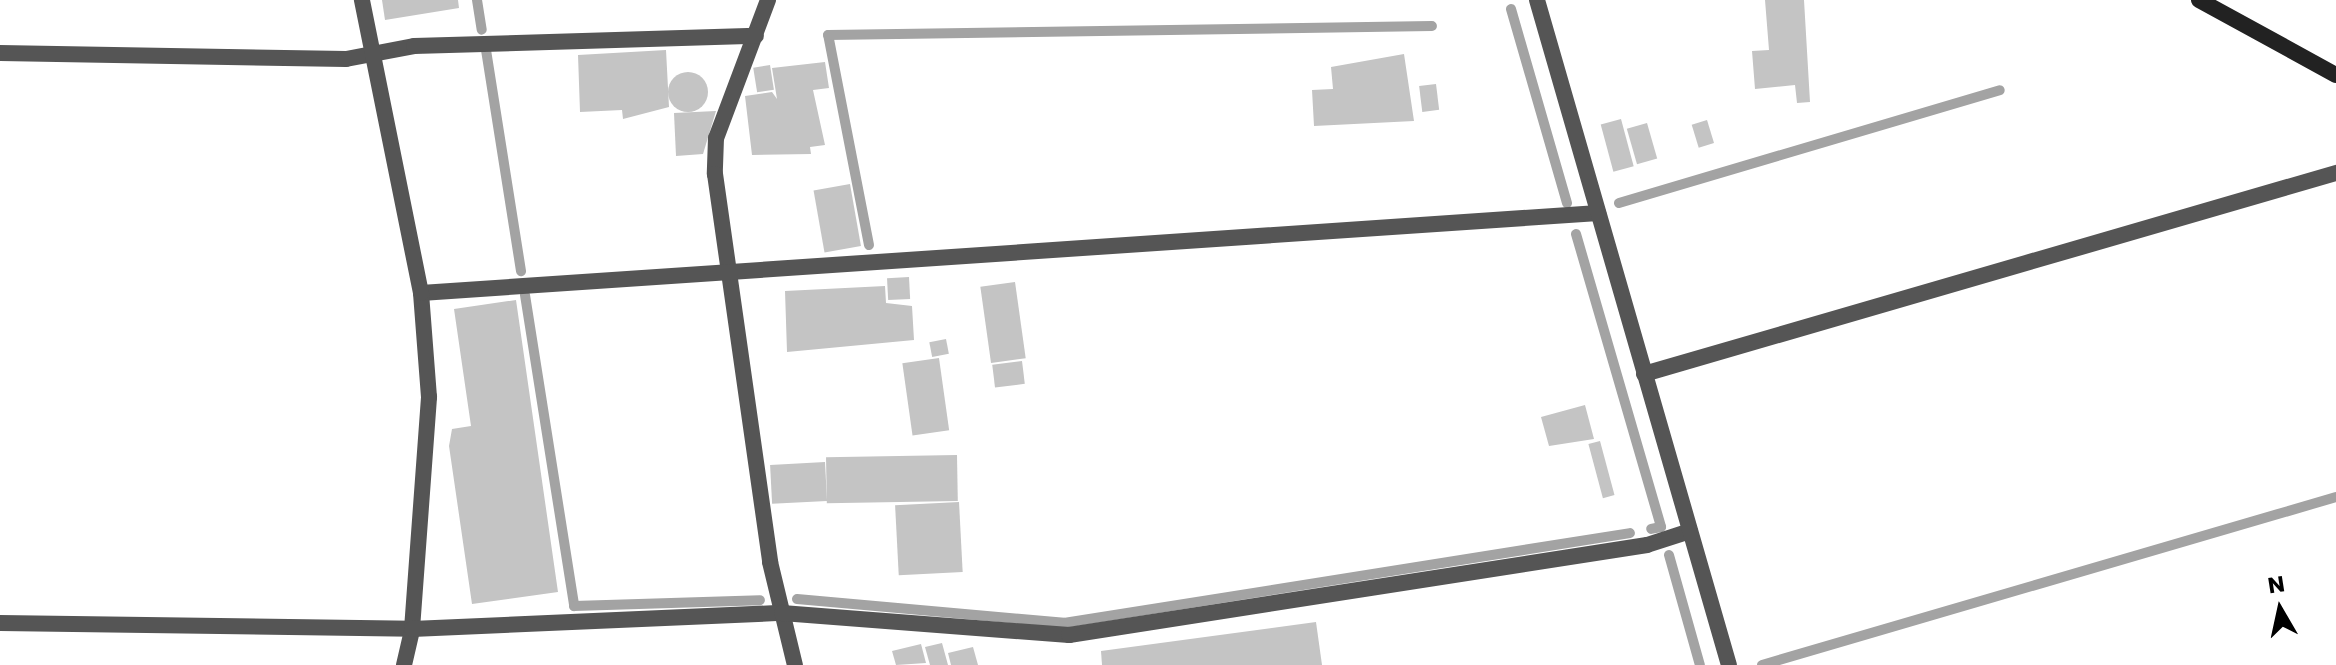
<!DOCTYPE html>
<html>
<head>
<meta charset="utf-8">
<style>
  body { margin:0 }
  #map { position:relative; width:2336px; height:665px; overflow:hidden; background:#fff; font-family:Poppins,sans-serif }
  div>[style] { position:absolute }
  .stream>* { height:10px; margin:-5px; padding:0 5px; transform-origin:5px; border-radius:5px; background:#a3a3a3 }
  .building>* { inset:0; background:#c4c4c4; transform-origin:0 0 }
  .round { border-radius:50% }
  .minor>* { height:16px; margin:-8px; padding:0 8px; transform-origin:8px; border-radius:8px; background:#555 }
  .tertiary>* { height:16px; margin:-8px; padding:0 8px; transform-origin:8px; border-radius:8px; background:#555 }
  .secondary>* { height:16px; margin:-8px; padding:0 8px; transform-origin:8px; border-radius:8px; background:#222 }
  span { translate:-50% -50%; white-space:nowrap; text-align:center; line-height:1.15; -webkit-text-stroke:8px #fff; paint-order:stroke }
  .north { position:absolute; left:2240px; top:569px; width:80px; height:80px; -webkit-text-stroke:6px #fff; paint-order:stroke; rotate:351deg; font-size:22px; font-weight:700; line-height:32px; text-align:center; color:#000 }
  .north::after { content:''; display:block; margin:auto; width:28px; height:36px; background:#000; clip-path:polygon(50% 0,100% 100%,50% 72%,0 100%) }
</style>
</head>
<body>
<div id="map">
  <div class="stream">
    <i style="left:477px;top:0;width:30px;rotate:81deg"></i>
    <i style="left:1511px;top:9px;width:202px;rotate:73.9deg"></i>
    <i style="left:486px;top:50px;width:224px;rotate:81deg"></i>
    <i style="left:1619px;top:203px;width:397px;rotate:-16.5deg"></i>
    <i style="left:1576px;top:234px;width:305px;rotate:73.8deg"></i>
    <i style="left:1661px;top:527px;width:10px;rotate:169deg"></i>
    <i style="left:869px;top:245px;width:214px;rotate:-101deg"></i>
    <i style="left:828px;top:35px;width:604px;rotate:-0.85deg"></i>
    <i style="left:525px;top:295px;width:315px;rotate:81deg"></i>
    <i style="left:574px;top:606px;width:186px;rotate:-1.8deg"></i>
    <i style="left:1669px;top:555px;width:114px;rotate:74.3deg"></i>
    <i style="left:797px;top:599px;width:268px;rotate:5.1deg"></i>
    <i style="left:1064px;top:623px;width:573px;rotate:-9.03deg"></i>
    <i style="left:1762px;top:665px;width:598px;rotate:-16.31deg"></i>
  </div>
  <div class="building">
    <i style="clip-path:polygon(382px 0,458px 0,459px 8px,385px 20px)"></i>
    <i style="clip-path:polygon(1765px 0,1804px 0,1810px 102px,1797px 103px,1795px 85px,1755px 89px,1752px 51px,1769px 50px)"></i>
    <i style="clip-path:polygon(666px 50px,669px 107px,623px 119px,622px 110px,580px 112px,578px 55px)"></i>
    <i style="clip-path:polygon(1404px 54px,1414px 121px,1314px 126px,1312px 90px,1333px 89px,1331px 67px)"></i>
    <i style="clip-path:polygon(825px 62px,829px 88px,813px 90px,825px 145px,810px 147px,811px 154px,752px 155px,745px 96px,772px 92px,777px 99px,772px 68px)"></i>
    <i style="left:770px;top:65px;width:25px;height:17px;rotate:81deg"></i>
    <i class="round" style="left:668px;top:72px;width:40px;height:40px"></i>
    <i style="left:1436px;top:84px;width:26px;height:17px;rotate:83deg"></i>
    <i style="clip-path:polygon(716px 111px,703px 154px,676px 156px,674px 113px)"></i>
    <i style="left:1621px;top:119px;width:49px;height:21px;rotate:75deg"></i>
    <i style="left:1707px;top:120px;width:24px;height:16px;rotate:73deg"></i>
    <i style="left:1647px;top:123px;width:37px;height:21px;rotate:74deg"></i>
    <i style="left:850px;top:184px;width:63px;height:37px;rotate:80deg"></i>
    <i style="left:909px;top:277px;width:22px;height:22px;rotate:87deg"></i>
    <i style="left:1015px;top:282px;width:77px;height:35px;rotate:82deg"></i>
    <i style="clip-path:polygon(885px 286px,886px 303px,912px 306px,914px 340px,787px 352px,785px 291px)"></i>
    <i style="clip-path:polygon(516px 300px,558px 592px,472px 604px,449px 446px,452px 429px,471px 426px,454px 309px)"></i>
    <i style="left:946px;top:339px;width:15px;height:17px;rotate:79deg"></i>
    <i style="left:939px;top:358px;width:73px;height:37px;rotate:82deg"></i>
    <i style="left:1022px;top:361px;width:23px;height:30px;rotate:83deg"></i>
    <i style="clip-path:polygon(1585px 405px,1594px 439px,1549px 446px,1541px 417px)"></i>
    <i style="left:1600px;top:441px;width:56px;height:12px;rotate:75deg"></i>
    <i style="left:957px;top:455px;width:46px;height:131px;rotate:89deg"></i>
    <i style="left:825px;top:462px;width:39px;height:55px;rotate:87deg"></i>
    <i style="left:959px;top:502px;width:70px;height:64px;rotate:87deg"></i>
    <i style="clip-path:polygon(1316px 622px,1322px 665px,1102px 665px,1101px 651px)"></i>
    <i style="clip-path:polygon(942px 643px,948px 665px,930px 665px,925px 647px)"></i>
    <i style="clip-path:polygon(921px 644px,926px 663px,896px 665px,892px 651px)"></i>
    <i style="clip-path:polygon(973px 647px,978px 665px,951px 665px,948px 653px)"></i>
  </div>
  <div class="minor">
    <i style="left:768px;top:0;width:147px;rotate:110.6deg"></i>
    <i style="left:716px;top:138px;width:36px;rotate:92deg"></i>
    <i style="left:715px;top:174px;width:392px;rotate:81.9deg"></i>
    <i style="left:770px;top:562px;width:106px;rotate:76.4deg"></i>
    <i style="left:0;top:53px;width:346px;rotate:1deg"></i>
    <i style="left:346px;top:59px;width:69px;rotate:-10.8deg"></i>
    <i style="left:414px;top:46px;width:342px;rotate:-1.7deg"></i>
    <i style="left:421px;top:293px;width:1180px;rotate:-3.89deg"></i>
    <i style="left:1644px;top:374px;width:721px;rotate:-16.2deg"></i>
    <i style="left:0;top:623px;width:412px;rotate:0.8deg"></i>
    <i style="left:412px;top:629px;width:233px;rotate:-85.8deg"></i>
    <i style="left:429px;top:397px;width:104px;rotate:-94.4deg"></i>
    <i style="left:421px;top:293px;width:299px;rotate:-101.4deg"></i>
    <i style="left:404px;top:665px;width:37px;rotate:-77deg"></i>
    <i style="left:412px;top:629px;width:370px;rotate:-2.5deg"></i>
    <i style="left:782px;top:613px;width:288px;rotate:4.4deg"></i>
    <i style="left:1069px;top:635px;width:585px;rotate:-8.85deg"></i>
    <i style="left:1647px;top:545px;width:45px;rotate:-18deg"></i>
  </div>
  <div class="tertiary">
    <i style="left:1537px;top:0;width:692px;rotate:73.9deg"></i>
  </div>
  <div class="secondary">
    <i style="left:2199px;top:0;width:156px;rotate:28.7deg"></i>
  </div>
  <div class="north">N</div>
</div>
</body>
</html>
